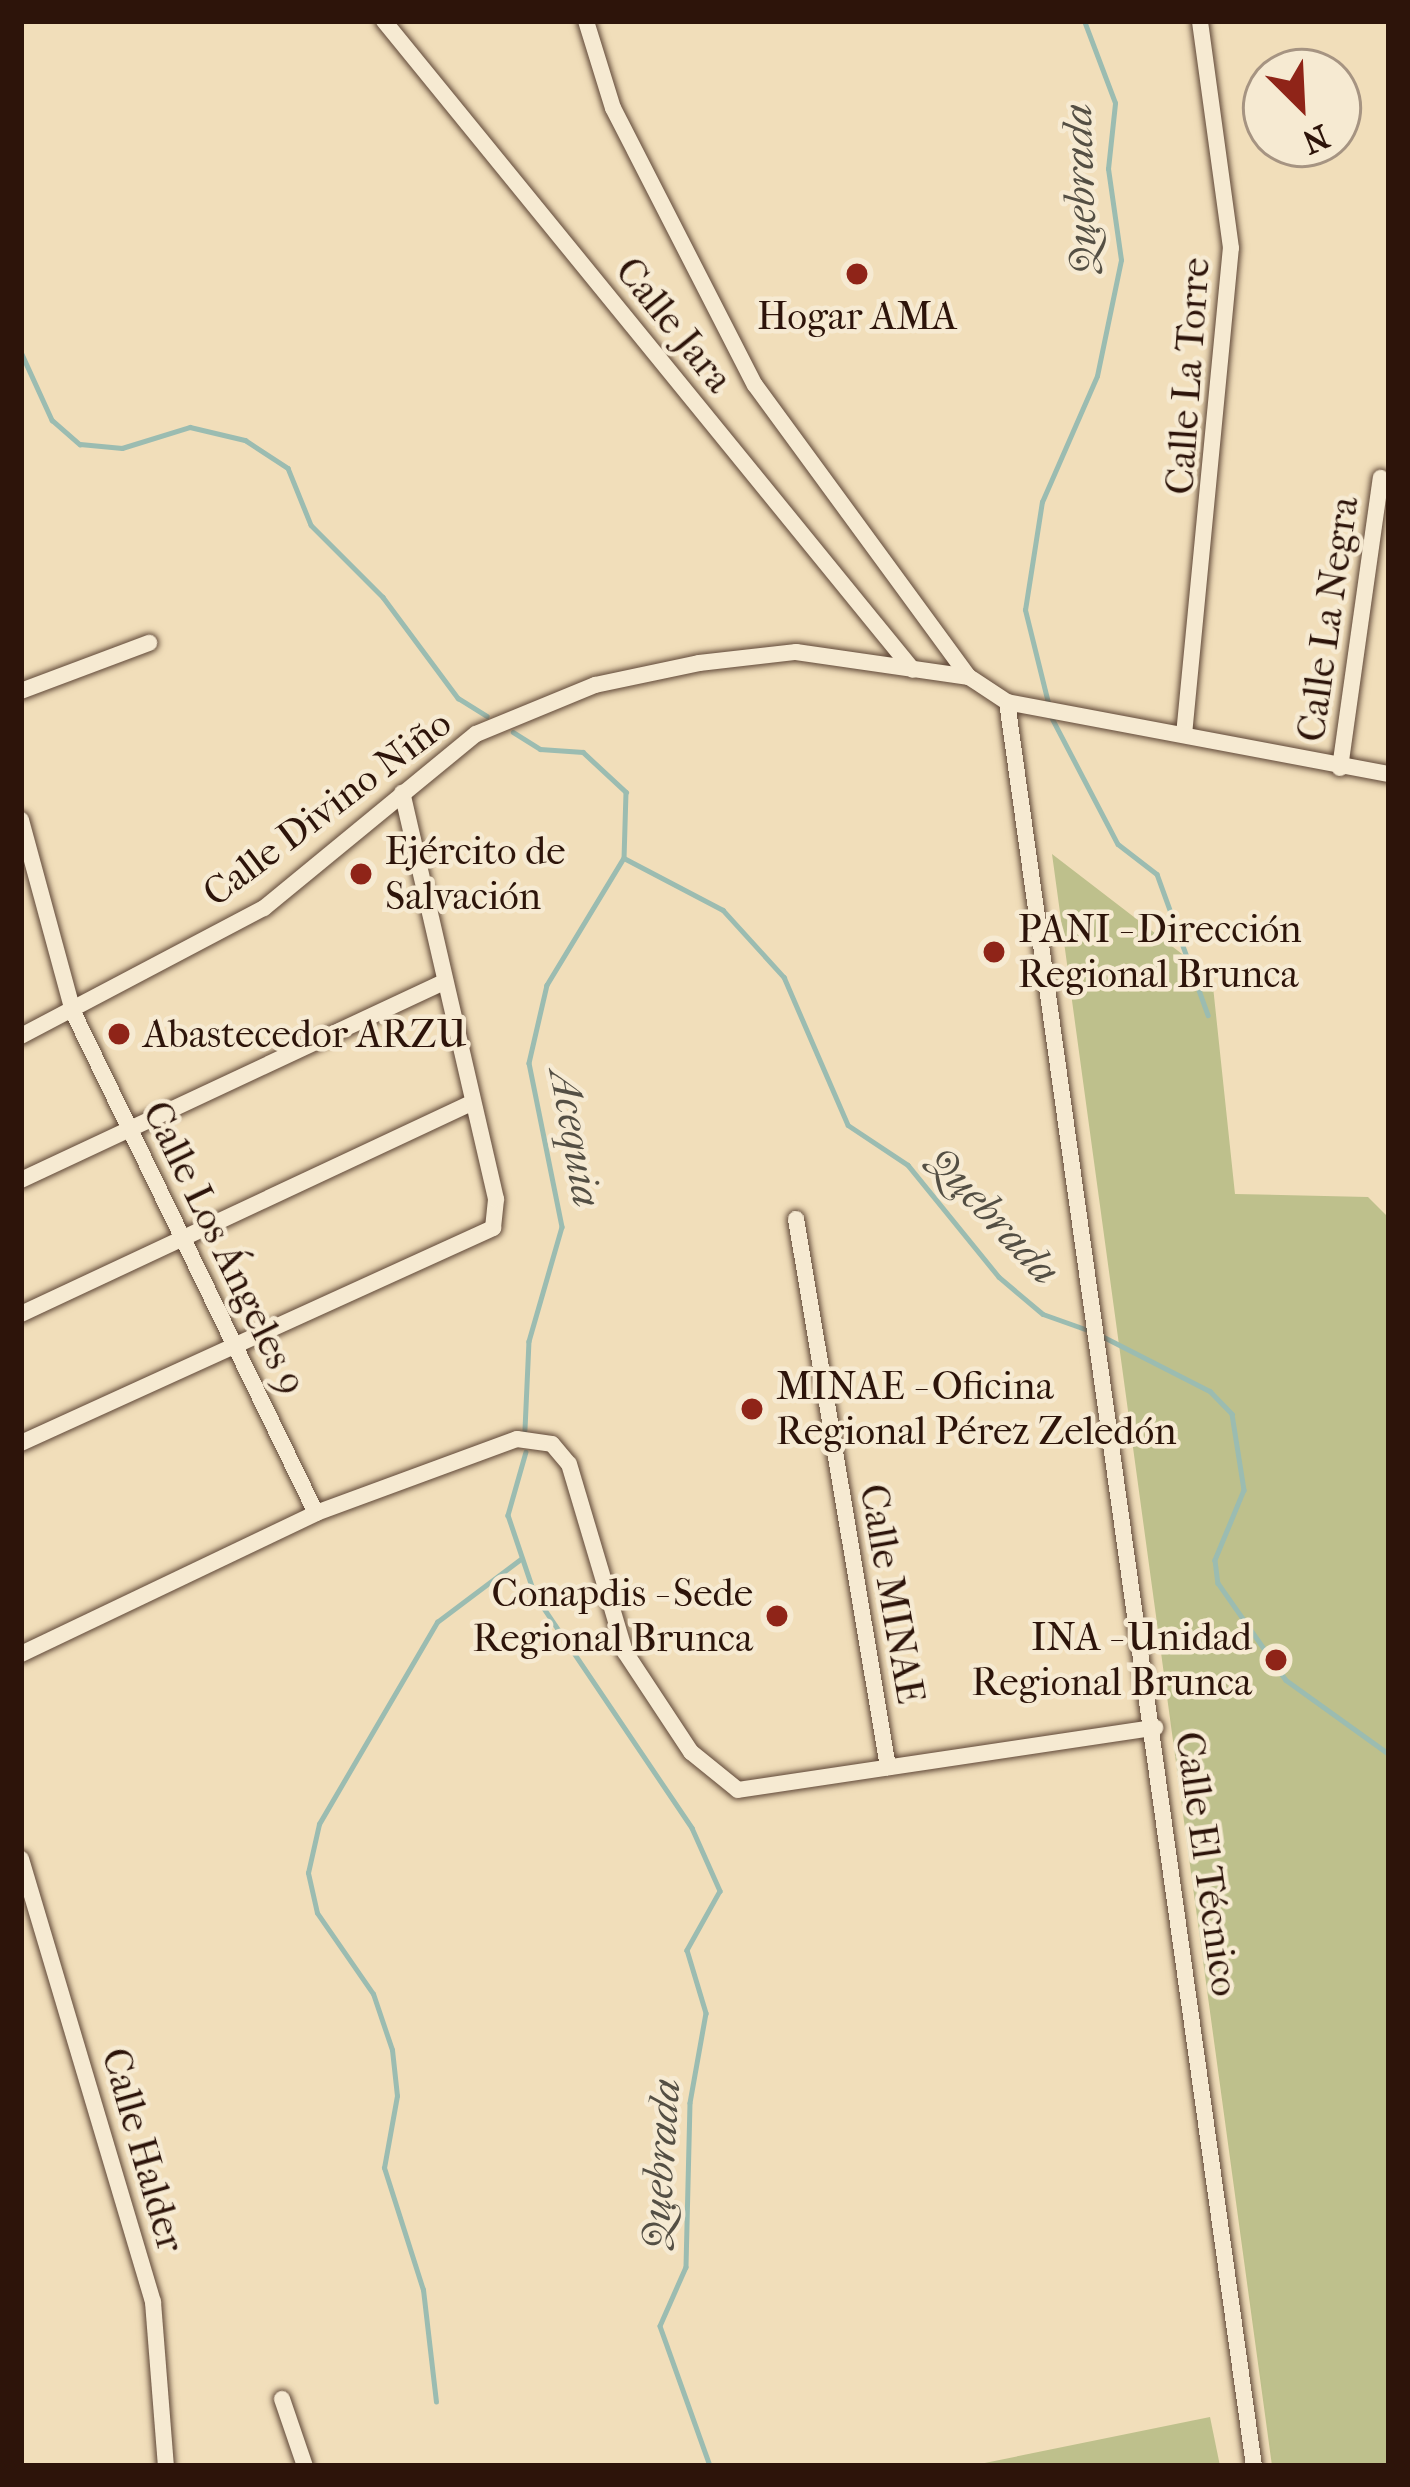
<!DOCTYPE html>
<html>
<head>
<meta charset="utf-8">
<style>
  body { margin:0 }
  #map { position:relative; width:1410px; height:2487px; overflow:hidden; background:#f1deba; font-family:"IM FELL French Canon",serif }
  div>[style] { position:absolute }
  .green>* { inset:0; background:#bec08c }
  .stream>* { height:4.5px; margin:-2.25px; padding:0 2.25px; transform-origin:2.25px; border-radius:2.25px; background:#9bbcb1 }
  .roads { filter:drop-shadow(0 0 3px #5e4636) drop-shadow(0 0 3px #5e4636) }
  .street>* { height:16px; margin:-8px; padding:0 8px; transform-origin:8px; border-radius:8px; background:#f6ead2 }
  .dots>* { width:33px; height:33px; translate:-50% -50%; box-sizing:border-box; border:6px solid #f6ead2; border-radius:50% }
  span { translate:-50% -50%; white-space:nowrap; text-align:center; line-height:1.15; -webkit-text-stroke:9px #f6ead2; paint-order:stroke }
  .poi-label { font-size:39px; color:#2d140a }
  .left { translate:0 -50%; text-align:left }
  .right { translate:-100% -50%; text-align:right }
  .street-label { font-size:39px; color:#2d140a }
  .water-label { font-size:42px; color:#544f44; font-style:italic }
  .frame { position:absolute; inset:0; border:24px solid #2d140a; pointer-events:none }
  .north { position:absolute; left:1242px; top:48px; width:120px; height:120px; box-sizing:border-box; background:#f6ead2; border:3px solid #a69482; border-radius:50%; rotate:156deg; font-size:33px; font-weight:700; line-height:48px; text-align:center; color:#2d140a }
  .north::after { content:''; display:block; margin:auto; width:42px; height:54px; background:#8f2418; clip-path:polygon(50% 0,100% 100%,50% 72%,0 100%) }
</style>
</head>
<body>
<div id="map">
  <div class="green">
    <i style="clip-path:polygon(1052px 854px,1212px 977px,1235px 1194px,1368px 1197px,1389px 1218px,1389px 2466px,1272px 2466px)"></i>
    <i style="clip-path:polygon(1210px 2417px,1220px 2466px,970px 2466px)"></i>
  </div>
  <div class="stream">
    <i style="left:21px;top:352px;width:75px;rotate:65.5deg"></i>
    <i style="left:52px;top:420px;width:37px;rotate:41deg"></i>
    <i style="left:80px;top:444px;width:42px;rotate:5.4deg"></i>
    <i style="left:122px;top:448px;width:71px;rotate:-17.2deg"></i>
    <i style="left:190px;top:427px;width:57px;rotate:13.3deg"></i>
    <i style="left:245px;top:440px;width:51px;rotate:33.1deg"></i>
    <i style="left:288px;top:468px;width:61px;rotate:68deg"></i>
    <i style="left:311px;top:525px;width:102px;rotate:45deg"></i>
    <i style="left:383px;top:597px;width:126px;rotate:53.4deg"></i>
    <i style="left:458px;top:698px;width:34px;rotate:32deg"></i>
    <i style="left:1049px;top:707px;width:100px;rotate:-103.9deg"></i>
    <i style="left:1025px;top:610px;width:109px;rotate:-81.1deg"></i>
    <i style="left:1042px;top:502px;width:137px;rotate:-66.4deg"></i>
    <i style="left:1097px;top:376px;width:118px;rotate:-78.3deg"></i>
    <i style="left:1121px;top:260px;width:92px;rotate:-98.1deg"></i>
    <i style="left:1108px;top:169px;width:66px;rotate:-83.9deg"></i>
    <i style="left:1115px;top:103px;width:88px;rotate:-110.7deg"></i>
    <i style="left:1052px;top:718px;width:142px;rotate:62.4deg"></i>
    <i style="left:1118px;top:844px;width:49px;rotate:37.6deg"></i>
    <i style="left:1157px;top:874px;width:150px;rotate:70.1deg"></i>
    <i style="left:513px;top:732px;width:32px;rotate:32deg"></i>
    <i style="left:540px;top:749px;width:43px;rotate:4deg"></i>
    <i style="left:583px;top:752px;width:59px;rotate:42.9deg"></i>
    <i style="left:626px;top:792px;width:66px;rotate:91.7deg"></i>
    <i style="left:624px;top:858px;width:149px;rotate:121.2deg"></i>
    <i style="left:547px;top:985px;width:80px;rotate:103deg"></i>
    <i style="left:529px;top:1063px;width:167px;rotate:78.6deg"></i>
    <i style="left:562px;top:1227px;width:119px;rotate:106.1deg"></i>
    <i style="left:529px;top:1341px;width:89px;rotate:92.6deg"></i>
    <i style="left:624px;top:858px;width:112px;rotate:27.7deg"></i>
    <i style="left:723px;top:910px;width:91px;rotate:47.7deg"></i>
    <i style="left:784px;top:977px;width:161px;rotate:66.6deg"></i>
    <i style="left:848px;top:1125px;width:72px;rotate:33.7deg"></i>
    <i style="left:908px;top:1165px;width:144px;rotate:50.9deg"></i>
    <i style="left:999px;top:1277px;width:57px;rotate:40.1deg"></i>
    <i style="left:1043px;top:1314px;width:48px;rotate:19.6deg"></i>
    <i style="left:1098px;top:1334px;width:126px;rotate:27deg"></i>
    <i style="left:1210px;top:1391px;width:32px;rotate:46deg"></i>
    <i style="left:1232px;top:1414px;width:77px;rotate:81deg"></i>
    <i style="left:1244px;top:1490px;width:76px;rotate:112.5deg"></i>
    <i style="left:1215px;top:1560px;width:23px;rotate:83deg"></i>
    <i style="left:1218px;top:1583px;width:118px;rotate:55deg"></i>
    <i style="left:1286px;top:1680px;width:127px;rotate:35.7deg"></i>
    <i style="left:526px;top:1452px;width:66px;rotate:105.9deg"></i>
    <i style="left:508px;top:1515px;width:84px;rotate:71.4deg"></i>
    <i style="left:535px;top:1595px;width:281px;rotate:56deg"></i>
    <i style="left:692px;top:1828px;width:69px;rotate:66deg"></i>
    <i style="left:720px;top:1891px;width:68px;rotate:119.2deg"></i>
    <i style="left:687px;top:1950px;width:66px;rotate:73.2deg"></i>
    <i style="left:706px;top:2013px;width:91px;rotate:100.1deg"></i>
    <i style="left:690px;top:2103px;width:164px;rotate:91.4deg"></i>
    <i style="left:686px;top:2267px;width:64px;rotate:113.8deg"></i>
    <i style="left:660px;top:2326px;width:149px;rotate:70.3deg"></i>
    <i style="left:436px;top:2402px;width:113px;rotate:-96.6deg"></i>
    <i style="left:423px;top:2290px;width:128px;rotate:-107.7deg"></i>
    <i style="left:384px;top:2168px;width:73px;rotate:-79.8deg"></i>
    <i style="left:397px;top:2096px;width:46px;rotate:-96.2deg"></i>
    <i style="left:392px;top:2050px;width:59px;rotate:-108.7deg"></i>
    <i style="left:373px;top:1994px;width:98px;rotate:-124.7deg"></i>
    <i style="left:317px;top:1913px;width:41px;rotate:-102.7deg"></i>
    <i style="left:308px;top:1873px;width:50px;rotate:-77.3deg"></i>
    <i style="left:319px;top:1824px;width:234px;rotate:-59.7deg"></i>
    <i style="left:437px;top:1622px;width:105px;rotate:-36.9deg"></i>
  </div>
  <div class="roads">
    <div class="street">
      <i style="left:384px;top:21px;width:837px;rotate:50.82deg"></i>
      <i style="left:586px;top:21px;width:91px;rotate:72.8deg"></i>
      <i style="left:613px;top:108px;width:311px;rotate:62.9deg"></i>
      <i style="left:755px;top:385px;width:362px;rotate:53.8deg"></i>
      <i style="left:21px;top:691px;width:137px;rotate:-20.6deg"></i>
      <i style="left:1007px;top:702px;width:1781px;rotate:82.03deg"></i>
      <i style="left:1184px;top:735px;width:489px;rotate:-84.5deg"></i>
      <i style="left:1231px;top:248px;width:229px;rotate:-97.8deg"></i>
      <i style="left:1340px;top:768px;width:293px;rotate:-82deg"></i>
      <i style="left:21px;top:820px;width:199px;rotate:74.8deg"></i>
      <i style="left:73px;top:1012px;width:557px;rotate:64.13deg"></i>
      <i style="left:21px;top:1036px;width:275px;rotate:-27.8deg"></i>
      <i style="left:264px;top:908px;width:274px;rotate:-39.4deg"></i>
      <i style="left:476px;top:734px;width:129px;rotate:-22.4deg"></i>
      <i style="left:595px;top:685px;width:106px;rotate:-11.9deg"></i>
      <i style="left:699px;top:663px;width:98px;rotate:-6.5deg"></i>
      <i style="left:796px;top:652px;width:175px;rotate:8.2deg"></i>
      <i style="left:969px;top:677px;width:45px;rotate:33.3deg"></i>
      <i style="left:1007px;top:702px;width:389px;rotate:10.7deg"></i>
      <i style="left:21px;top:1180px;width:467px;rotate:-25.1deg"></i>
      <i style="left:796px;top:1219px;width:556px;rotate:80.47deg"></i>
      <i style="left:21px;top:1314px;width:499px;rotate:-25.1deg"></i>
      <i style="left:21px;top:1443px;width:519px;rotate:-24.49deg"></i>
      <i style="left:493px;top:1228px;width:29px;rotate:-84deg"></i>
      <i style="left:496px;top:1199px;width:417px;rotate:-103deg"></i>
      <i style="left:21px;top:1654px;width:327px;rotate:-25.5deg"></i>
      <i style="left:316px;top:1513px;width:214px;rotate:-20.2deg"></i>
      <i style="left:517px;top:1439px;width:35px;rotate:8deg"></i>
      <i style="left:552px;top:1444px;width:26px;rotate:50deg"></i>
      <i style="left:569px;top:1464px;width:196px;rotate:73.4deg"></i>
      <i style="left:625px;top:1652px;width:120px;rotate:56.6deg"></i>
      <i style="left:691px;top:1752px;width:60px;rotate:39deg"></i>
      <i style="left:738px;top:1790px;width:422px;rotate:-8.5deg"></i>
      <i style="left:21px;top:1859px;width:462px;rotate:73.4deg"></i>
      <i style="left:153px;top:2302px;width:165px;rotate:85.5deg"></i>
      <i style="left:282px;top:2399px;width:71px;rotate:71.1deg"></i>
    </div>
  </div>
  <div class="dots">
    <i style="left:857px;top:274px;background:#8f2418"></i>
    <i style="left:361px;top:874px;background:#8f2418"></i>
    <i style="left:994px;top:952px;background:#8f2418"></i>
    <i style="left:119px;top:1034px;background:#8f2418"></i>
    <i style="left:752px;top:1409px;background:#8f2418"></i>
    <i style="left:777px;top:1616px;background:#8f2418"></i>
    <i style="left:1276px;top:1660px;background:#8f2418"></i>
  </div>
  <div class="poi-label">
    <span style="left:857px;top:316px">Hogar AMA</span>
    <span class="left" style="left:385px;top:874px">Ejército de<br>Salvación</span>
    <span class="left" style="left:1018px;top:952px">PANI - Dirección<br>Regional Brunca</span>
    <span class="left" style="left:143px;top:1034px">Abastecedor ARZU</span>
    <span class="left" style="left:776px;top:1409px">MINAE - Oficina<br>Regional Pérez Zeledón</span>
    <span class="right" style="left:753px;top:1616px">Conapdis - Sede<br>Regional Brunca</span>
    <span class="right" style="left:1252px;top:1660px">INA - Unidad<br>Regional Brunca</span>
  </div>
  <div class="street-label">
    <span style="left:674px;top:325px;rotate:51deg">Calle Jara</span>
    <span style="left:1188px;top:376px;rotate:-86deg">Calle La Torre</span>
    <span style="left:1328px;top:619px;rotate:-82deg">Calle La Negra</span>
    <span style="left:327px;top:808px;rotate:-37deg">Calle Divino Niño</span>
    <span style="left:224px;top:1248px;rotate:64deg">Calle Los Ángeles 9</span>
    <span style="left:892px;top:1594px;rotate:80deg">Calle MINAE</span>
    <span style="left:1207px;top:1864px;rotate:82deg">Calle El Técnico</span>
    <span style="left:143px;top:2150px;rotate:74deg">Calle Halder</span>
  </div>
  <div class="water-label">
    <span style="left:1081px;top:189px;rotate:-92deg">Quebrada</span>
    <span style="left:575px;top:1138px;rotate:80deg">Acequia</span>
    <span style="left:993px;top:1216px;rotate:47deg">Quebrada</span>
    <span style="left:661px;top:2164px;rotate:-86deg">Quebrada</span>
  </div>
  <div class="frame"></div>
  <div class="north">N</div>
</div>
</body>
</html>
